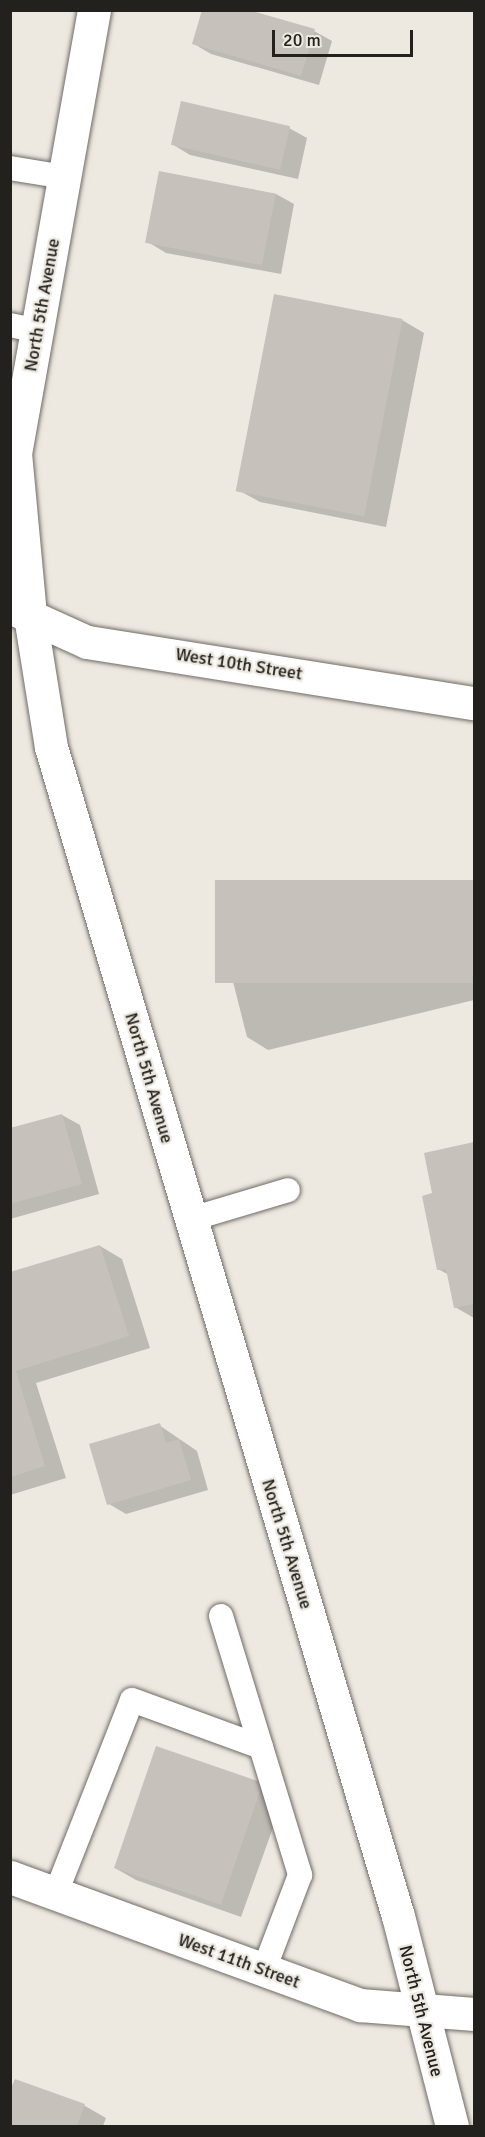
<!DOCTYPE html>
<html>
<head>
<meta charset="utf-8">
<style>
  body { margin:0 }
  #map { position:relative; width:485px; height:2137px; overflow:hidden; background:#ede8e0; font-family:Signika,sans-serif }
  div>[style] { position:absolute }
  .shadow>* { inset:0; background:#0003 }
  .building>* { inset:0; background:#c7c1bb; transform-origin:0 0 }
  .roads { filter:drop-shadow(0 0 2px #706b65) drop-shadow(0 0 2px #706b65) }
  .service>* { height:24px; margin:-12px; padding:0 12px; transform-origin:12px; border-radius:12px; background:#fff }
  .minor>* { height:33px; margin:-16.5px; padding:0 16.5px; transform-origin:16.5px; border-radius:16.5px; background:#fff }
  .tertiary>* { height:33px; margin:-16.5px; padding:0 16.5px; transform-origin:16.5px; border-radius:16.5px; background:#fff }
  span { translate:-50% -50%; white-space:nowrap; text-align:center; line-height:1.15; -webkit-text-stroke:4.5px #ede8e0; paint-order:stroke }
  .street-label { font-size:18px; color:#23211e }
  .frame { position:absolute; inset:0; border:12px solid #23211e; pointer-events:none }
  .scale { position:absolute; left:272px; top:30px; width:141px; height:27px; box-sizing:border-box; border:3px solid #23211e; border-top:0; padding-left:8px; font-size:18px; line-height:21px; white-space:nowrap; color:#23211e; -webkit-text-stroke:4px #ede8e0; paint-order:stroke }
</style>
</head>
<body>
<div id="map">
  <div class="shadow">
    <i style="clip-path:polygon(314px 31px,332px 41px,319px 85px,211px 54px,194px 44px)"></i>
    <i style="clip-path:polygon(289px 128px,307px 138px,298px 179px,190px 155px,172px 144px)"></i>
    <i style="clip-path:polygon(161px 173px,276px 194px,294px 204px,281px 274px,166px 253px,148px 242px)"></i>
    <i style="clip-path:polygon(402px 320px,424px 333px,386px 527px,260px 502px,238px 490px)"></i>
    <i style="clip-path:polygon(474px 882px,474px 1000px,268px 1050px,247px 1037px,223px 942px)"></i>
    <i style="clip-path:polygon(62px 1115px,80px 1125px,99px 1194px,10px 1219px,10px 1129px)"></i>
    <i style="clip-path:polygon(474px 1144px,474px 1318px,455px 1307px,449px 1275px,438px 1269px,433px 1195px,425px 1154px)"></i>
    <i style="clip-path:polygon(100px 1246px,122px 1259px,150px 1348px,36px 1383px,66px 1478px,10px 1495px,10px 1274px)"></i>
    <i style="clip-path:polygon(159px 1425px,197px 1451px,208px 1490px,126px 1514px,109px 1504px)"></i>
    <i style="clip-path:polygon(157px 1748px,284px 1797px,241px 1917px,136px 1880px,115px 1868px)"></i>
    <i style="clip-path:polygon(15px 2081px,85px 2106px,106px 2118px,103px 2126px,10px 2126px,10px 2094px)"></i>
  </div>
  <div class="building">
    <i style="clip-path:polygon(202px 10px,249px 10px,315px 29px,301px 76px,192px 44px)"></i>
    <i style="left:181px;top:101px;width:112px;height:45px;rotate:13deg"></i>
    <i style="left:159px;top:171px;width:119px;height:73px;rotate:11deg"></i>
    <i style="left:274px;top:294px;width:131px;height:201px;rotate:11deg"></i>
    <i style="left:474px;top:880px;width:103px;height:259px;rotate:90deg"></i>
    <i style="clip-path:polygon(62px 1114px,82px 1184px,10px 1204px,10px 1128px)"></i>
    <i style="clip-path:polygon(474px 1142px,474px 1304px,454px 1308px,446px 1269px,437px 1270px,422px 1196px,432px 1193px,424px 1153px)"></i>
    <i style="clip-path:polygon(100px 1245px,129px 1336px,16px 1371px,45px 1466px,10px 1477px,10px 1272px)"></i>
    <i style="clip-path:polygon(160px 1423px,166px 1443px,179px 1439px,191px 1480px,107px 1505px,89px 1444px)"></i>
    <i style="left:156px;top:1746px;width:113px;height:129px;rotate:19deg"></i>
    <i style="clip-path:polygon(15px 2079px,85px 2104px,77px 2126px,10px 2126px,10px 2090px)"></i>
  </div>
  <div class="roads">
    <div class="service">
      <i style="left:10px;top:168px;width:56px;rotate:9.3deg"></i>
      <i style="left:10px;top:325px;width:29px;rotate:12deg"></i>
      <i style="left:191px;top:1219px;width:101px;rotate:-16.6deg"></i>
      <i style="left:221px;top:1616px;width:271px;rotate:73deg"></i>
      <i style="left:300px;top:1875px;width:102px;rotate:110.8deg"></i>
      <i style="left:56px;top:1893px;width:207px;rotate:-68.5deg"></i>
      <i style="left:132px;top:1700px;width:137px;rotate:20deg"></i>
    </div>
    <div class="minor">
      <i style="left:10px;top:1877px;width:373px;rotate:20.1deg"></i>
      <i style="left:360px;top:2005px;width:114px;rotate:4.5deg"></i>
    </div>
    <div class="tertiary">
      <i style="left:94px;top:10px;width:450px;rotate:100.1deg"></i>
      <i style="left:15px;top:453px;width:164px;rotate:84.7deg"></i>
      <i style="left:30px;top:616px;width:133px;rotate:80.9deg"></i>
      <i style="left:51px;top:747px;width:1219px;rotate:73.47deg"></i>
      <i style="left:398px;top:1916px;width:217px;rotate:75.6deg"></i>
      <i style="left:14px;top:609px;width:80px;rotate:24.3deg"></i>
      <i style="left:87px;top:642px;width:392px;rotate:9deg"></i>
    </div>
  </div>
  <div class="street-label">
    <span style="left:42px;top:305px;rotate:-80deg">North 5th Avenue</span>
    <span style="left:239px;top:664px;rotate:9deg">West 10th Street</span>
    <span style="left:149px;top:1078px;rotate:74deg">North 5th Avenue</span>
    <span style="left:287px;top:1544px;rotate:73deg">North 5th Avenue</span>
    <span style="left:239px;top:1961px;rotate:20deg">West 11th Street</span>
    <span style="left:421px;top:2011px;rotate:76deg">North 5th Avenue</span>
  </div>
  <div class="frame"></div>
  <div class="scale">20 m</div>
</div>
</body>
</html>
